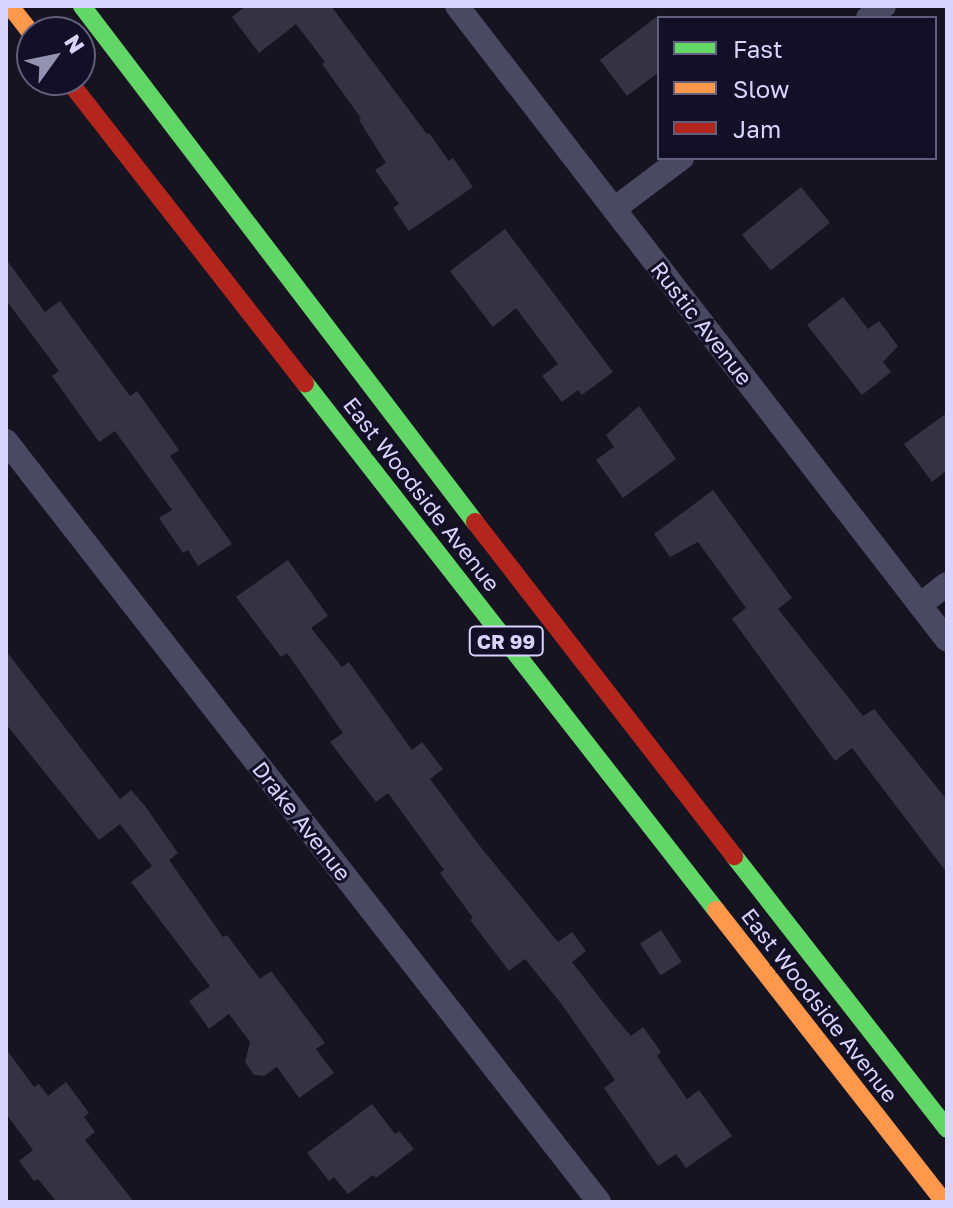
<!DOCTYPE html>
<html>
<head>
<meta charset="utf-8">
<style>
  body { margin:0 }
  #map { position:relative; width:953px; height:1208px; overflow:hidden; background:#161421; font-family:"Golos Text",sans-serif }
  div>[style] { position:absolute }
  .building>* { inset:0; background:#343243; transform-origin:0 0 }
  .street>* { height:24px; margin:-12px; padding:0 12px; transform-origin:12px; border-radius:12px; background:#4a4962 }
  .fast>* { height:18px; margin:-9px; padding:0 9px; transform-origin:9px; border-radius:9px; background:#63d668 }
  .slow>* { height:18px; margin:-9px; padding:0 9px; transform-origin:9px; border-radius:9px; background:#ff974d }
  .jam>* { height:18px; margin:-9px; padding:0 9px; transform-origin:9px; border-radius:9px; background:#b3261e }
  span { translate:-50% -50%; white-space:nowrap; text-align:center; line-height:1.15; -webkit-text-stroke:6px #130f26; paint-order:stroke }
  .shield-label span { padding:2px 6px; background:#130f26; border:2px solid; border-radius:6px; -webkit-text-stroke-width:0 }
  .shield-label { font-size:20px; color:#d9d4ff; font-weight:700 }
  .street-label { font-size:22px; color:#d9d4ff }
  .frame { position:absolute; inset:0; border:8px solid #d9d4ff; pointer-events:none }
  .legend { position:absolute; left:657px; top:16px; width:280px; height:144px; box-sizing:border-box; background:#130f26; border:2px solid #625e7d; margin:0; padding:10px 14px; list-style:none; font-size:24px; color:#d9d4ff }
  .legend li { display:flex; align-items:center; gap:16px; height:40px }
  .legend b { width:40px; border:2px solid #625e7d }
  .north { position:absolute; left:16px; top:16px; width:80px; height:80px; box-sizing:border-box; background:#130f26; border:2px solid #625e7d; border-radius:50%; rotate:57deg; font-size:22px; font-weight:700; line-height:32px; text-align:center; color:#d9d4ff }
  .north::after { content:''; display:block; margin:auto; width:28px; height:36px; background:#9591b1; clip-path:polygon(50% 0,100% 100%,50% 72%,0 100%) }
</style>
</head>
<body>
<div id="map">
  <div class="building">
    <i style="clip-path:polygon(246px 6px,331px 6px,427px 134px,429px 133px,449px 161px,453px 158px,473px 187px,409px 231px,393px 208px,399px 204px,375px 170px,386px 163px,359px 120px,361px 118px,322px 64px,325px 62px,296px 24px,259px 53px,232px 17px)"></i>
    <i style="clip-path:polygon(659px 15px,659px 72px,627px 96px,600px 60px)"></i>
    <i style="left:801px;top:187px;width:46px;height:76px;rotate:51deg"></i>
    <i style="clip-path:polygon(505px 229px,613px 372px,582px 395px,578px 390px,562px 402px,542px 376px,558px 364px,516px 308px,493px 327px,450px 271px)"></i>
    <i style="clip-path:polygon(6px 259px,45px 312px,60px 301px,130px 396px,137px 391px,179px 450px,170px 456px,232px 544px,198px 566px,188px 550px,183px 553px,159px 518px,172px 510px,115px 431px,99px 442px,52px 376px,59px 371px,6px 300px)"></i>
    <i style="clip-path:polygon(843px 297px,868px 329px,879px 321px,898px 346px,883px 362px,891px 372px,862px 395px,807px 325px)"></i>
    <i style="clip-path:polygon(639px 406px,676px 459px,623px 498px,596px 460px,614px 447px,606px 435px)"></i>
    <i style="clip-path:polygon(947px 413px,947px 470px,932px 482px,904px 444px)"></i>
    <i style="clip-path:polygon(713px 490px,792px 598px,778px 609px,863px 716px,874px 709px,947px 800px,947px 873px,852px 748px,835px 761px,732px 619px,746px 608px,698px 542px,670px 557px,654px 534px)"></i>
    <i style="clip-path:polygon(288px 560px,328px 616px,311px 628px,342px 667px,349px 662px,412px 750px,422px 742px,443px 769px,430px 779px,479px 845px,558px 942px,572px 932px,586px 951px,572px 962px,613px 1015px,631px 1036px,643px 1027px,661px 1052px,657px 1056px,687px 1099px,699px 1090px,732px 1136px,686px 1168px,676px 1154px,658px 1166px,604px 1088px,615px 1080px,560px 1002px,525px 959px,509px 971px,470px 920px,473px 918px,440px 873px,444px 870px,388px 793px,376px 802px,330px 742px,343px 733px,287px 653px,281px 657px,236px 597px)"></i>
    <i style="clip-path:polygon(6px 651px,120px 799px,131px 790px,145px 806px,178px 853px,169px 860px,223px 937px,227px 935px,260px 979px,271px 971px,325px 1043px,316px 1049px,334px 1073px,299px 1098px,277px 1067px,264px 1076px,254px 1075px,245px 1062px,250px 1042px,229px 1014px,209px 1029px,189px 1001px,210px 986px,131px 882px,152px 866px,120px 824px,99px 840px,6px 724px)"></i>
    <i style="left:661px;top:930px;width:38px;height:25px;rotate:57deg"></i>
    <i style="clip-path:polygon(6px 1049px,34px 1087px,39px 1084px,48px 1096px,66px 1082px,89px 1113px,84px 1117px,95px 1132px,85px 1140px,134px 1202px,57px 1202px,38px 1179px,34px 1181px,19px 1161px,33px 1150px,6px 1114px)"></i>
    <i style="clip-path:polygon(372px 1104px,395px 1134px,399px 1131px,414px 1149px,376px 1178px,373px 1175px,348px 1194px,334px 1177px,329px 1181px,307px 1153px)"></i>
  </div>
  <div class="street">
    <i style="left:457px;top:6px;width:801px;rotate:52.3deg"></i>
    <i style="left:868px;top:18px;width:20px;rotate:-37deg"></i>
    <i style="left:614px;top:209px;width:85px;rotate:-36.9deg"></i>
    <i style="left:6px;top:441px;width:965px;rotate:52.07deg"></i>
    <i style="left:920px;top:605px;width:34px;rotate:-38deg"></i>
  </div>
  <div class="fast">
    <i style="left:82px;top:6px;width:649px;rotate:52.71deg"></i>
    <i style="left:305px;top:383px;width:668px;rotate:52.05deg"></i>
    <i style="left:734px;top:856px;width:346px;rotate:52deg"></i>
  </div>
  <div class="slow">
    <i style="left:10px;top:6px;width:36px;rotate:52deg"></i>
    <i style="left:716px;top:910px;width:370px;rotate:52deg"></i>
  </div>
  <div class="jam">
    <i style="left:68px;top:80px;width:385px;rotate:52deg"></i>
    <i style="left:475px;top:522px;width:423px;rotate:52.2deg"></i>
  </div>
  <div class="shield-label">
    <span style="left:506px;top:641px">CR 99</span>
  </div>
  <div class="street-label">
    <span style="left:702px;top:323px;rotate:52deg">Rustic Avenue</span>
    <span style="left:422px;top:494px;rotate:52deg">East Woodside Avenue</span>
    <span style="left:302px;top:821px;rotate:52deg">Drake Avenue</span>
    <span style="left:820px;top:1005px;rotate:52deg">East Woodside Avenue</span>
  </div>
  <div class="frame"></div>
  <ul class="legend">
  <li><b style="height:10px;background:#63d668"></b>Fast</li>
  <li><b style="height:10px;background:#ff974d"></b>Slow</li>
  <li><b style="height:10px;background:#b3261e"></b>Jam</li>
  </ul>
  <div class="north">N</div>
</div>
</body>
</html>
